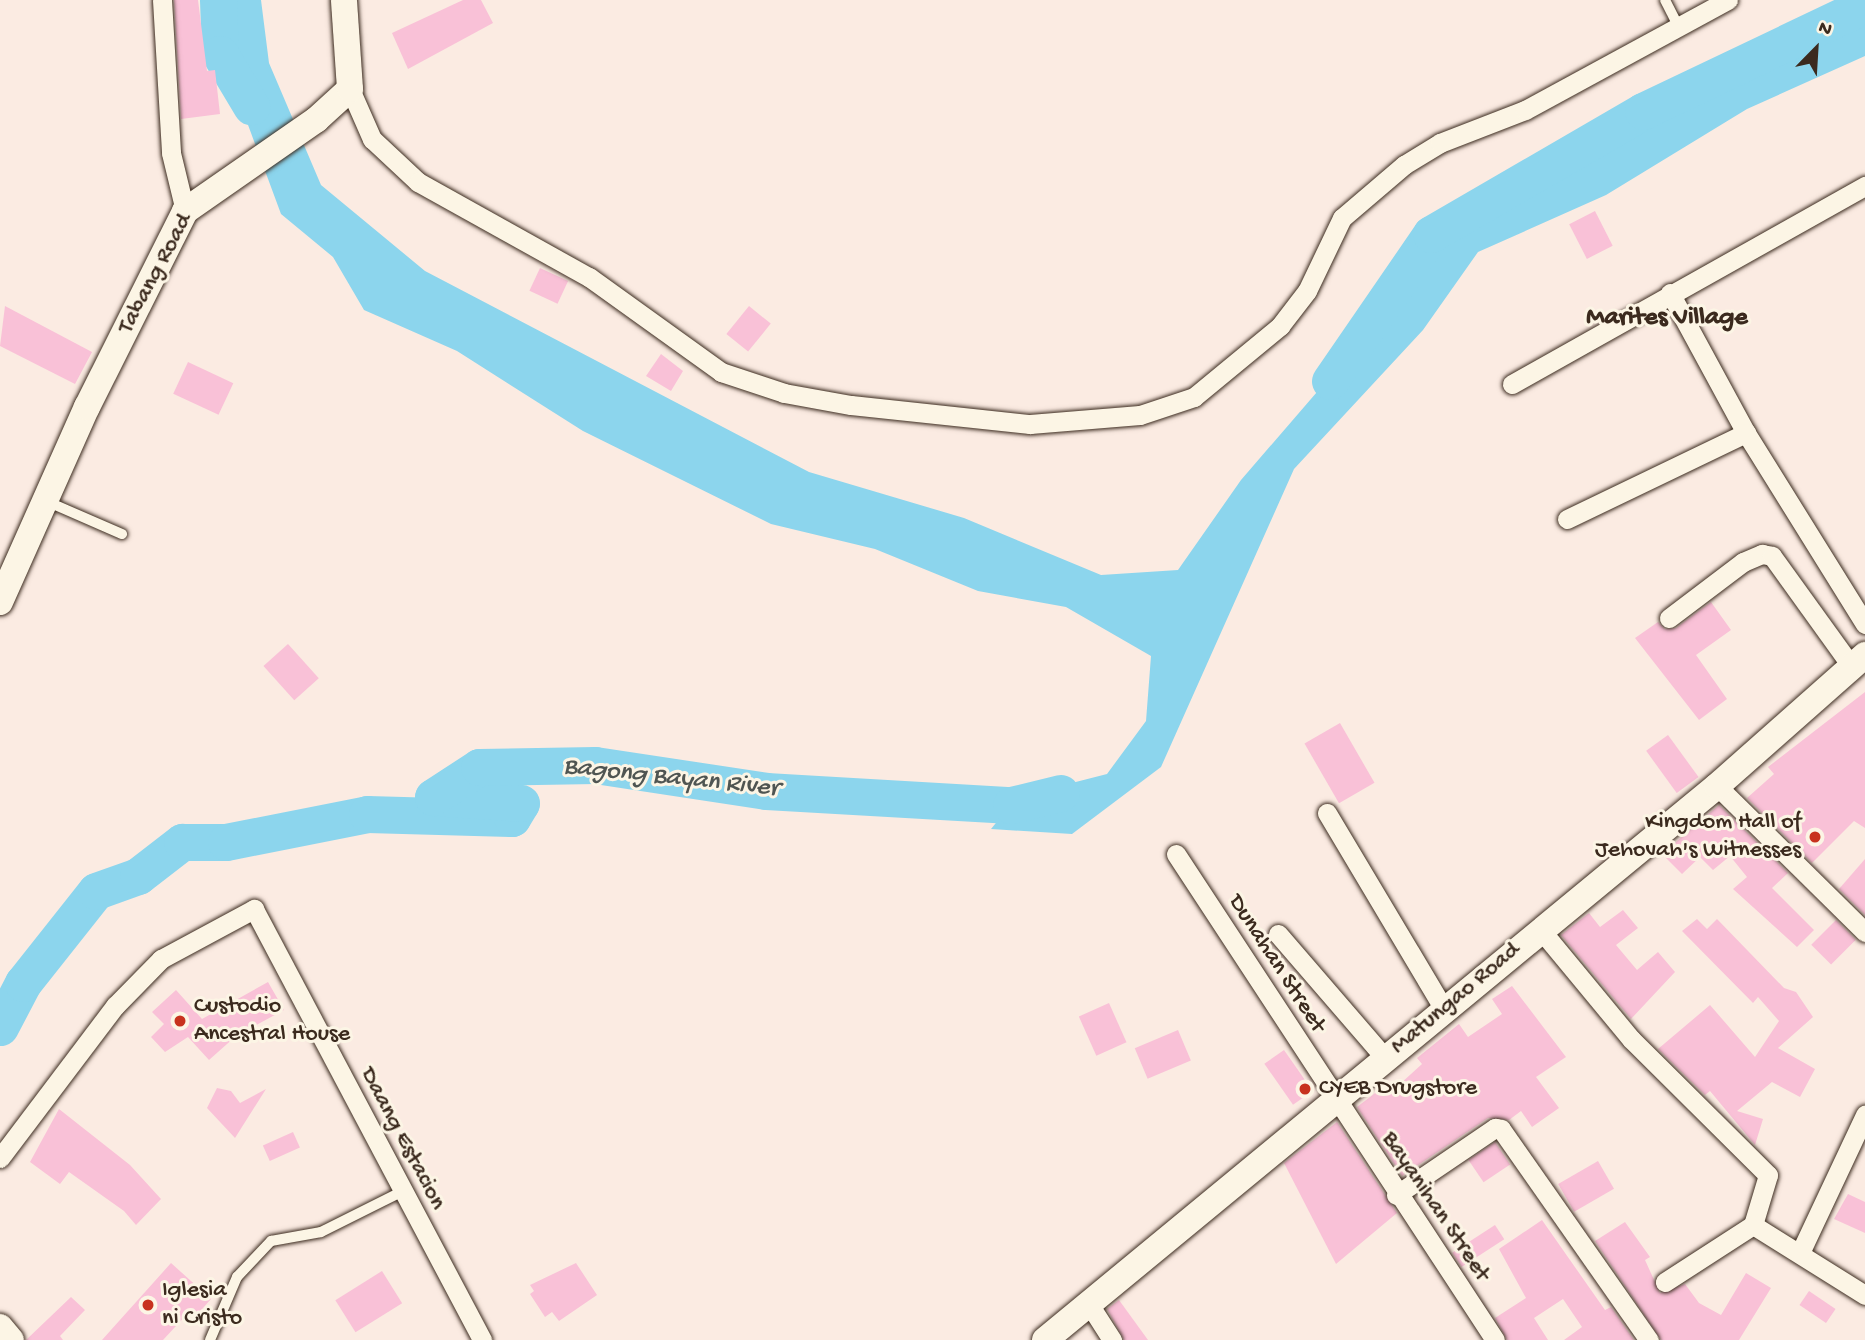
<!DOCTYPE html>
<html>
<head>
<meta charset="utf-8">
<style>
  body { margin:0 }
  #map { position:relative; width:1865px; height:1340px; overflow:hidden; background:#fbebe2; font-family:"Gochi Hand",sans-serif }
  div>[style] { position:absolute }
  .water>* { inset:0; background:#8cd5ed }
  .river>* { height:37px; margin:-18.5px; padding:0 18.5px; transform-origin:18.5px; border-radius:18.5px; background:#8cd5ed }
  .building>* { inset:0; background:#f9c1d7; transform-origin:0 0 }
  .roads { filter:drop-shadow(0 0 2px #3b2a1e) drop-shadow(0 0 2px #3b2a1e) }
  .lane>* { height:10px; margin:-5px; padding:0 5px; transform-origin:5px; border-radius:5px; background:#fcf5e5 }
  .street>* { height:19px; margin:-9.5px; padding:0 9.5px; transform-origin:9.5px; border-radius:9.5px; background:#fcf5e5 }
  .secondary>* { height:26px; margin:-13px; padding:0 13px; transform-origin:13px; border-radius:13px; background:#fcf5e5 }
  .dots>* { width:19px; height:19px; translate:-50% -50%; box-sizing:border-box; border:4px solid #fcf5e5; border-radius:50% }
  span { translate:-50% -50%; white-space:nowrap; text-align:center; line-height:1.15; -webkit-text-stroke:6px #fcf5e5; paint-order:stroke }
  .street-label { font-size:24px; color:#3b2a1e }
  .poi-label { font-size:24px; color:#3b2a1e }
  .right { translate:-100% -50%; text-align:right }
  .left { translate:0 -50%; text-align:left }
  .neighbourhood-label { font-size:26px; color:#3b2a1e; font-weight:700 }
  .water-label { font-size:26px; color:#4f5552; font-style:italic }
  .north { position:absolute; left:1781px; top:14px; width:70px; height:70px; -webkit-text-stroke:5px #fcf5e5; paint-order:stroke; rotate:24deg; font-size:19px; font-weight:700; line-height:28px; text-align:center; color:#3b2a1e }
  .north::after { content:''; display:block; margin:auto; width:24px; height:32px; background:#3b2a1e; clip-path:polygon(50% 0,100% 100%,50% 72%,0 100%) }
</style>
</head>
<body>
<div id="map">
  <div class="water">
    <i style="clip-path:polygon(209px 0,261px 0,269px 63px,321px 185px,425px 271px,809px 472px,964px 518px,1101px 575px,1178px 570px,1241px 480px,1373px 327px,1461px 209px,1545px 180px,1640px 108px,1777px 59px,1865px 4px,1865px 56px,1747px 109px,1606px 195px,1478px 252px,1423px 330px,1294px 469px,1161px 767px,1072px 834px,991px 829px,1017px 797px,1107px 774px,1146px 721px,1151px 656px,1066px 607px,978px 591px,875px 549px,771px 524px,583px 431px,457px 351px,364px 310px,333px 257px,281px 214px,207px 14px)"></i>
  </div>
  <div class="river">
    <i style="left:218px;top:0;width:54px;rotate:87.9deg"></i>
    <i style="left:220px;top:54px;width:61px;rotate:59.2deg"></i>
    <i style="left:1330px;top:381px;width:178px;rotate:-55.5deg"></i>
    <i style="left:1431px;top:234px;width:245px;rotate:-30.1deg"></i>
    <i style="left:1643px;top:111px;width:246px;rotate:-25.5deg"></i>
    <i style="left:0;top:1027px;width:50px;rotate:-62.4deg"></i>
    <i style="left:23px;top:983px;width:117px;rotate:-51.6deg"></i>
    <i style="left:96px;top:891px;width:45px;rotate:-19.7deg"></i>
    <i style="left:138px;top:876px;width:56px;rotate:-37.7deg"></i>
    <i style="left:182px;top:842px;width:44px"></i>
    <i style="left:226px;top:842px;width:144px;rotate:-11.2deg"></i>
    <i style="left:367px;top:814px;width:145px;rotate:1.6deg"></i>
    <i style="left:512px;top:818px;width:17px;rotate:-59deg"></i>
    <i style="left:521px;top:803px;width:88px;rotate:-176.1deg"></i>
    <i style="left:433px;top:797px;width:55px;rotate:-33.1deg"></i>
    <i style="left:479px;top:767px;width:116px;rotate:-1deg"></i>
    <i style="left:595px;top:765px;width:173px;rotate:8.6deg"></i>
    <i style="left:766px;top:791px;width:245px;rotate:3.3deg"></i>
    <i style="left:1011px;top:805px;width:51px;rotate:-13.5deg"></i>
  </div>
  <div class="building">
    <i style="clip-path:polygon(174px 0,198px 0,207px 71px,215px 70px,220px 114px,181px 119px)"></i>
    <i style="clip-path:polygon(463px 0,481px 0,493px 23px,408px 69px,392px 33px)"></i>
    <i style="left:1595px;top:211px;width:39px;height:29px;rotate:63deg"></i>
    <i style="left:540px;top:268px;width:31px;height:25px;rotate:25deg"></i>
    <i style="clip-path:polygon(5px 306px,92px 352px,75px 384px,0 346px)"></i>
    <i style="left:749px;top:306px;width:28px;height:36px;rotate:39deg"></i>
    <i style="clip-path:polygon(661px 354px,683px 371px,671px 391px,646px 376px)"></i>
    <i style="left:188px;top:362px;width:50px;height:35px;rotate:25deg"></i>
    <i style="clip-path:polygon(1711px 602px,1731px 630px,1696px 655px,1727px 699px,1699px 720px,1635px 638px,1658px 622px,1665px 629px,1676px 628px)"></i>
    <i style="left:288px;top:644px;width:46px;height:33px;rotate:48deg"></i>
    <i style="clip-path:polygon(1865px 692px,1865px 828px,1854px 821px,1812px 863px,1747px 798px,1774px 774px,1768px 767px)"></i>
    <i style="left:1340px;top:723px;width:69px;height:41px;rotate:60deg"></i>
    <i style="left:1668px;top:735px;width:52px;height:27px;rotate:54deg"></i>
    <i style="clip-path:polygon(1719px 805px,1788px 873px,1772px 888px,1814px 930px,1797px 947px,1733px 889px,1747px 877px,1730px 856px,1713px 870px,1700px 857px,1682px 874px,1662px 854px)"></i>
    <i style="clip-path:polygon(1865px 859px,1865px 915px,1839px 889px)"></i>
    <i style="clip-path:polygon(1623px 910px,1638px 928px,1616px 945px,1637px 970px,1658px 952px,1675px 972px,1631px 1019px,1561px 935px,1589px 913px,1600px 927px)"></i>
    <i style="clip-path:polygon(1697px 919px,1707px 929px,1717px 919px,1784px 988px,1796px 992px,1813px 1017px,1778px 1048px,1815px 1069px,1800px 1097px,1772px 1082px,1737px 1111px,1763px 1119px,1755px 1145px,1710px 1091px,1705px 1095px,1658px 1049px,1710px 1005px,1755px 1057px,1779px 1021px,1758px 997px,1753px 1003px,1682px 931px)"></i>
    <i style="left:1836px;top:920px;width:28px;height:35px;rotate:45deg"></i>
    <i style="clip-path:polygon(268px 982px,284px 1010px,236px 1036px,209px 1060px,188px 1037px,165px 1052px,151px 1037px,164px 1024px,152px 1012px,176px 990px,202px 1019px)"></i>
    <i style="clip-path:polygon(1512px 986px,1566px 1057px,1536px 1077px,1559px 1108px,1532px 1127px,1521px 1111px,1509px 1120px,1488px 1118px,1402px 1176px,1357px 1107px,1383px 1087px,1389px 1094px,1422px 1064px,1417px 1058px,1459px 1024px,1468px 1037px,1502px 1014px,1492px 999px)"></i>
    <i style="left:1109px;top:1003px;width:43px;height:33px;rotate:66deg"></i>
    <i style="left:1178px;top:1030px;width:33px;height:47px;rotate:67deg"></i>
    <i style="left:1284px;top:1050px;width:50px;height:24px;rotate:55deg"></i>
    <i style="clip-path:polygon(217px 1088px,231px 1091px,240px 1103px,266px 1089px,235px 1138px,207px 1108px)"></i>
    <i style="clip-path:polygon(59px 1109px,130px 1165px,161px 1199px,136px 1225px,124px 1211px,69px 1172px,60px 1184px,30px 1162px)"></i>
    <i style="clip-path:polygon(1337px 1122px,1397px 1213px,1336px 1264px,1284px 1163px)"></i>
    <i style="left:293px;top:1132px;width:17px;height:33px;rotate:66deg"></i>
    <i style="left:1495px;top:1142px;width:27px;height:32px;rotate:56deg"></i>
    <i style="left:1598px;top:1161px;width:32px;height:46px;rotate:60deg"></i>
    <i style="clip-path:polygon(1848px 1194px,1865px 1202px,1865px 1233px,1834px 1219px)"></i>
    <i style="clip-path:polygon(1542px 1220px,1605px 1310px,1611px 1307px,1634px 1340px,1564px 1340px,1582px 1327px,1563px 1299px,1534px 1318px,1548px 1340px,1507px 1340px,1495px 1318px,1526px 1298px,1499px 1249px)"></i>
    <i style="clip-path:polygon(1625px 1222px,1650px 1257px,1645px 1260px,1660px 1293px,1685px 1284px,1699px 1303px,1721px 1315px,1746px 1273px,1771px 1288px,1739px 1340px,1661px 1340px,1595px 1241px)"></i>
    <i style="left:1495px;top:1225px;width:17px;height:51px;rotate:57deg"></i>
    <i style="clip-path:polygon(171px 1263px,211px 1299px,195px 1317px,189px 1312px,163px 1340px,102px 1340px)"></i>
    <i style="clip-path:polygon(576px 1263px,597px 1295px,559px 1321px,552px 1312px,545px 1317px,530px 1294px,534px 1291px,530px 1285px)"></i>
    <i style="left:382px;top:1271px;width:38px;height:55px;rotate:58deg"></i>
    <i style="left:1809px;top:1291px;width:32px;height:17px;rotate:34deg"></i>
    <i style="clip-path:polygon(71px 1297px,85px 1310px,60px 1336px,63px 1340px,26px 1340px)"></i>
    <i style="clip-path:polygon(1119px 1300px,1148px 1340px,1124px 1340px,1107px 1309px)"></i>
  </div>
  <div class="roads">
    <div class="lane">
      <i style="left:1665px;top:0;width:30px;rotate:63deg"></i>
      <i style="left:46px;top:501px;width:83px;rotate:23.5deg"></i>
      <i style="left:210px;top:1340px;width:69px;rotate:-66.8deg"></i>
      <i style="left:237px;top:1277px;width:50px;rotate:-46.6deg"></i>
      <i style="left:271px;top:1241px;width:51px;rotate:-10.2deg"></i>
      <i style="left:321px;top:1232px;width:89px;rotate:-26.6deg"></i>
    </div>
    <div class="street">
      <i style="left:162px;top:0;width:153px;rotate:86.6deg"></i>
      <i style="left:171px;top:153px;width:60px;rotate:76.4deg"></i>
      <i style="left:350px;top:89px;width:55px;rotate:66.3deg"></i>
      <i style="left:372px;top:139px;width:63px;rotate:43.1deg"></i>
      <i style="left:418px;top:182px;width:196px;rotate:29.1deg"></i>
      <i style="left:589px;top:277px;width:163px;rotate:35.7deg"></i>
      <i style="left:721px;top:372px;width:66px;rotate:18.4deg"></i>
      <i style="left:784px;top:393px;width:68px;rotate:10.2deg"></i>
      <i style="left:851px;top:405px;width:180px;rotate:6.1deg"></i>
      <i style="left:1030px;top:424px;width:110px;rotate:-4.7deg"></i>
      <i style="left:1140px;top:415px;width:57px;rotate:-18.4deg"></i>
      <i style="left:1194px;top:397px;width:112px;rotate:-39.5deg"></i>
      <i style="left:1280px;top:326px;width:44px;rotate:-52.4deg"></i>
      <i style="left:1307px;top:291px;width:81px;rotate:-64.4deg"></i>
      <i style="left:1342px;top:218px;width:82px;rotate:-40.5deg"></i>
      <i style="left:1404px;top:165px;width:42px;rotate:-31.4deg"></i>
      <i style="left:1440px;top:143px;width:91px;rotate:-21.2deg"></i>
      <i style="left:1525px;top:110px;width:231px;rotate:-28.5deg"></i>
      <i style="left:1670px;top:293px;width:159px;rotate:61.5deg"></i>
      <i style="left:1746px;top:433px;width:225px;rotate:58.1deg"></i>
      <i style="left:1512px;top:384px;width:405px;rotate:-29.3deg"></i>
      <i style="left:1567px;top:519px;width:199px;rotate:-25.7deg"></i>
      <i style="left:1669px;top:618px;width:93px;rotate:-37.1deg"></i>
      <i style="left:1743px;top:562px;width:21px;rotate:-23deg"></i>
      <i style="left:1762px;top:554px;width:10px;rotate:11deg"></i>
      <i style="left:1772px;top:556px;width:137px;rotate:54.2deg"></i>
      <i style="left:1717px;top:786px;width:208px;rotate:44.6deg"></i>
      <i style="left:1327px;top:813px;width:228px;rotate:59.2deg"></i>
      <i style="left:1176px;top:854px;width:581px;rotate:56.72deg"></i>
      <i style="left:1540px;top:929px;width:143px;rotate:50.4deg"></i>
      <i style="left:1631px;top:1039px;width:193px;rotate:44.8deg"></i>
      <i style="left:1768px;top:1175px;width:52px;rotate:106.7deg"></i>
      <i style="left:1753px;top:1225px;width:105px;rotate:147.1deg"></i>
      <i style="left:1278px;top:934px;width:164px;rotate:49.2deg"></i>
      <i style="left:0;top:1158px;width:191px;rotate:-52.9deg"></i>
      <i style="left:115px;top:1006px;width:66px;rotate:-45.6deg"></i>
      <i style="left:161px;top:959px;width:106px;rotate:-28.3deg"></i>
      <i style="left:254px;top:909px;width:488px;rotate:62.1deg"></i>
      <i style="left:1396px;top:1195px;width:120px;rotate:-34.1deg"></i>
      <i style="left:1495px;top:1128px;width:6px;rotate:9deg"></i>
      <i style="left:1501px;top:1129px;width:258px;rotate:55deg"></i>
      <i style="left:1753px;top:1225px;width:132px;rotate:32deg"></i>
      <i style="left:1800px;top:1253px;width:153px;rotate:-64.8deg"></i>
      <i style="left:1089px;top:1304px;width:43px;rotate:57.4deg"></i>
    </div>
    <div class="secondary">
      <i style="left:0;top:602px;width:214px;rotate:-66deg"></i>
      <i style="left:87px;top:407px;width:219px;rotate:-63.4deg"></i>
      <i style="left:185px;top:211px;width:160px;rotate:-34.8deg"></i>
      <i style="left:316px;top:120px;width:46px;rotate:-42.4deg"></i>
      <i style="left:350px;top:89px;width:89px;rotate:-93.9deg"></i>
      <i style="left:0;top:1327px;width:17px;rotate:50deg"></i>
      <i style="left:1045px;top:1340px;width:871px;rotate:-39.5deg"></i>
      <i style="left:1717px;top:786px;width:198px;rotate:-41.5deg"></i>
    </div>
  </div>
  <div class="dots">
    <i style="left:1815px;top:837px;background:#c8321e"></i>
    <i style="left:180px;top:1021px;background:#c8321e"></i>
    <i style="left:1305px;top:1089px;background:#c8321e"></i>
    <i style="left:148px;top:1305px;background:#c8321e"></i>
  </div>
  <div class="street-label">
    <span style="left:156px;top:274px;rotate:-62deg">Tabang Road</span>
    <span style="left:1276px;top:964px;rotate:57deg">Dunahan Street</span>
    <span style="left:1456px;top:999px;rotate:-40deg">Matungao Road</span>
    <span style="left:402px;top:1139px;rotate:62deg">Daang Estacion</span>
    <span style="left:1435px;top:1207px;rotate:56deg">Bayanihan Street</span>
  </div>
  <div class="poi-label">
    <span class="right" style="left:1801px;top:837px">Kingdom Hall of<br>Jehovah's Witnesses</span>
    <span class="left" style="left:194px;top:1021px">Custodio<br>Ancestral House</span>
    <span class="left" style="left:1319px;top:1089px">CYEB Drugstore</span>
    <span class="left" style="left:162px;top:1305px">Iglesia<br>ni Cristo</span>
  </div>
  <div class="neighbourhood-label">
    <span style="left:1667px;top:319px">Marites Village</span>
  </div>
  <div class="water-label">
    <span style="left:671px;top:779px;rotate:6deg">Bagong Bayan River</span>
  </div>
  <div class="north">N</div>
</div>
</body>
</html>
